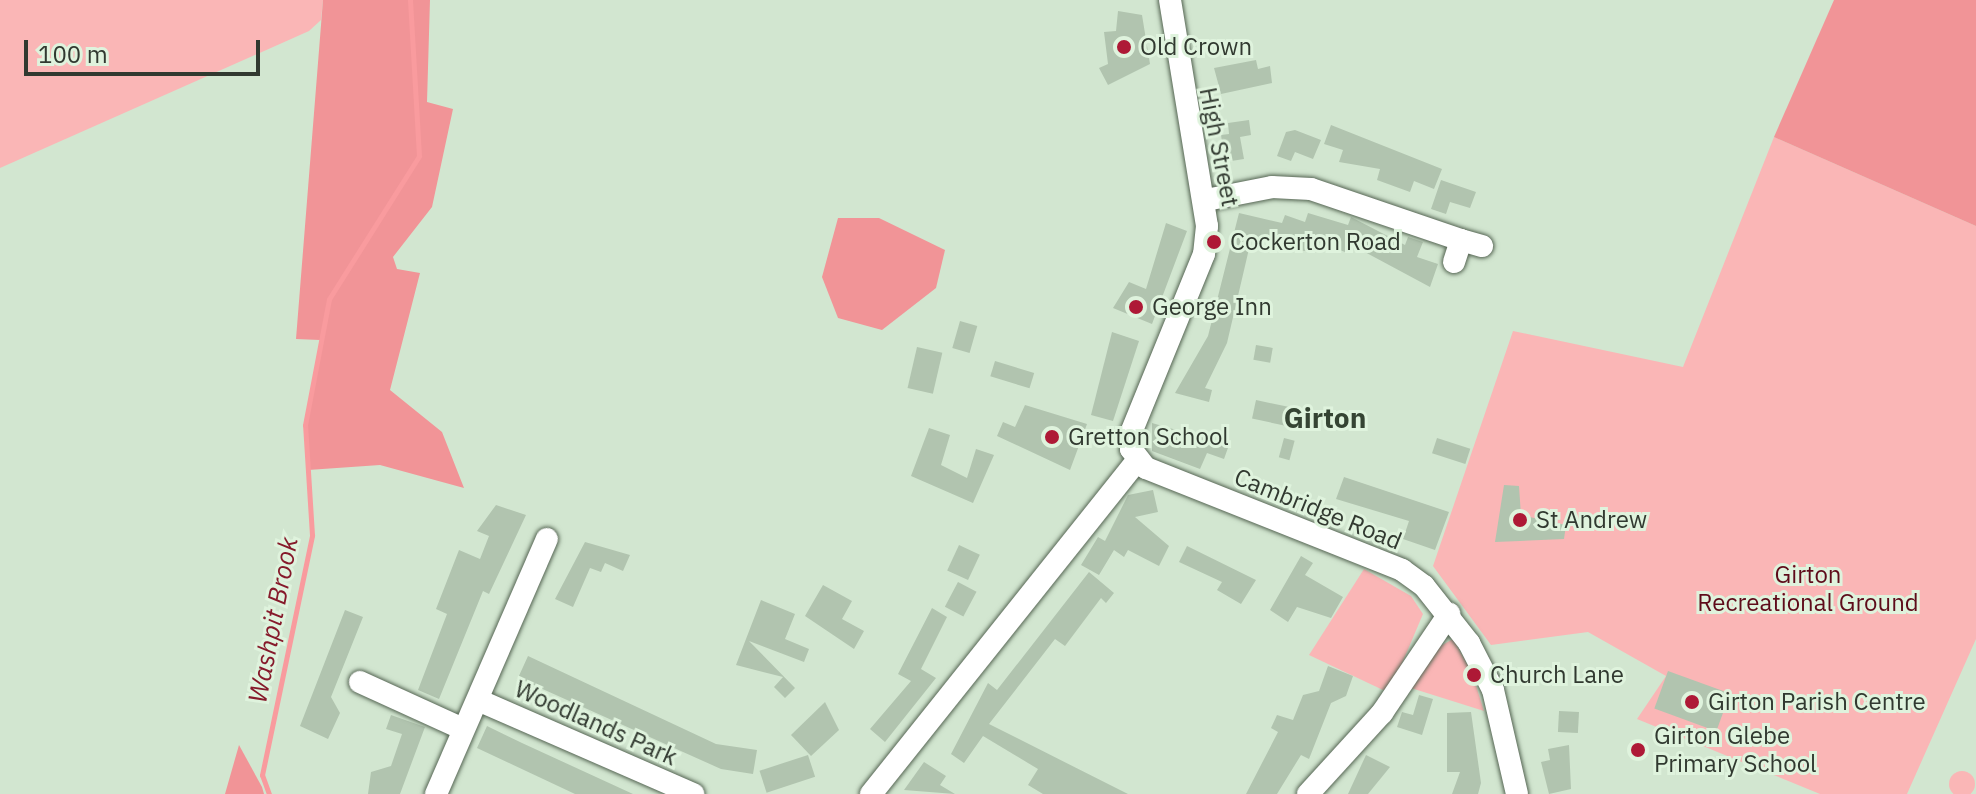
<!DOCTYPE html>
<html>
<head>
<meta charset="utf-8">
<style>
  body { margin:0 }
  #map { position:relative; width:1976px; height:794px; overflow:hidden; background:#d2e6d0; font-family:"IBM Plex Sans",sans-serif }
  div>[style] { position:absolute }
  .green>* { inset:0; background:#fab6b6 }
  .round { border-radius:50% }
  .forest>* { inset:0; background:#f19497 }
  .stream>* { height:5px; margin:-2.5px; padding:0 2.5px; transform-origin:2.5px; border-radius:2.5px; background:#f99b9e }
  .building>* { inset:0; background:#b1c4af; transform-origin:0 0 }
  .roads { filter:drop-shadow(0 0 2px #556553) drop-shadow(0 0 2px #556553) }
  .minor>* { height:22px; margin:-11px; padding:0 11px; transform-origin:11px; border-radius:11px; background:#fff }
  .dots>* { width:22px; height:22px; translate:-50% -50%; box-sizing:border-box; border:4px solid #dff3dd; border-radius:50% }
  span { translate:-50% -50%; white-space:nowrap; text-align:center; line-height:1.15; -webkit-text-stroke:6px #dff3dd; paint-order:stroke }
  .poi-label { font-size:24px; color:#313930 }
  .left { translate:0 -50%; text-align:left }
  .street-label { font-size:24px; color:#313930 }
  .park-label { font-size:24px; color:#5e0b1a }
  .water-label { font-size:26px; color:#861a2b; font-style:italic }
  .quarter-label { font-size:28px; color:#354433; font-weight:700 }
  .scale { position:absolute; left:24px; top:40px; width:236px; height:36px; box-sizing:border-box; border:4px solid #313930; border-top:0; padding-left:10px; font-size:24px; line-height:28px; white-space:nowrap; color:#313930; -webkit-text-stroke:6px #dff3dd; paint-order:stroke }
</style>
</head>
<body>
<div id="map">
  <div class="green">
    <i style="clip-path:polygon(0 0,323px 0,321px 20px,309px 31px,0 168px)"></i>
    <i style="clip-path:polygon(1774px 137px,1976px 226px,1976px 639px,1907px 794px,1820px 794px,1637px 719px,1666px 676px,1588px 632px,1491px 645px,1433px 566px,1513px 331px,1683px 367px)"></i>
    <i style="clip-path:polygon(1364px 569px,1411px 596px,1423px 614px,1392px 687px,1383px 690px,1309px 655px)"></i>
    <i style="clip-path:polygon(1453px 639px,1472px 673px,1484px 711px,1411px 688px,1435px 649px)"></i>
    <i class="round" style="left:1949px;top:771px;width:26px;height:26px"></i>
  </div>
  <div class="forest">
    <i style="clip-path:polygon(323px 0,430px 0,427px 102px,453px 109px,432px 207px,393px 257px,397px 269px,420px 273px,390px 390px,442px 432px,464px 488px,380px 465px,308px 470px,305px 425px,320px 340px,296px 339px)"></i>
    <i style="clip-path:polygon(1834px 0,1976px 0,1976px 226px,1774px 137px)"></i>
    <i style="clip-path:polygon(838px 218px,879px 218px,945px 250px,936px 288px,882px 330px,838px 318px,822px 277px)"></i>
    <i style="clip-path:polygon(239px 745px,262px 787px,264px 794px,225px 794px)"></i>
  </div>
  <div class="stream">
    <i style="left:269px;top:794px;width:20px;rotate:-110deg"></i>
    <i style="left:262px;top:775px;width:245px;rotate:-78.2deg"></i>
    <i style="left:312px;top:535px;width:110px;rotate:-93.6deg"></i>
    <i style="left:305px;top:425px;width:128px;rotate:-79.2deg"></i>
    <i style="left:329px;top:299px;width:169px;rotate:-57.8deg"></i>
    <i style="left:419px;top:156px;width:156px;rotate:-93.3deg"></i>
  </div>
  <div class="building">
    <i style="clip-path:polygon(1118px 11px,1142px 15px,1150px 64px,1108px 85px,1099px 68px,1108px 64px,1104px 32px,1116px 31px)"></i>
    <i style="clip-path:polygon(1256px 60px,1258px 69px,1270px 66px,1272px 83px,1221px 94px,1214px 68px)"></i>
    <i style="clip-path:polygon(1249px 120px,1251px 135px,1240px 137px,1244px 159px,1225px 162px,1221px 135px,1229px 134px,1228px 123px)"></i>
    <i style="clip-path:polygon(1331px 125px,1442px 169px,1434px 189px,1414px 181px,1410px 192px,1377px 180px,1380px 169px,1339px 162px,1343px 150px,1324px 144px)"></i>
    <i style="clip-path:polygon(1295px 130px,1321px 140px,1313px 159px,1295px 152px,1291px 161px,1277px 156px,1286px 132px)"></i>
    <i style="clip-path:polygon(1441px 180px,1476px 192px,1470px 208px,1450px 202px,1446px 214px,1431px 209px)"></i>
    <i style="clip-path:polygon(1239px 213px,1282px 223px,1285px 215px,1305px 222px,1308px 213px,1348px 225px,1351px 217px,1405px 245px,1408px 237px,1423px 242px,1417px 257px,1438px 264px,1430px 287px,1348px 243px,1345px 252px,1311px 239px,1307px 251px,1292px 250px,1252px 236px,1227px 343px,1205px 388px,1212px 390px,1209px 402px,1175px 393px,1208px 336px)"></i>
    <i style="clip-path:polygon(1166px 223px,1187px 231px,1152px 324px,1113px 308px,1129px 282px,1146px 289px)"></i>
    <i style="left:960px;top:321px;width:18px;height:28px;rotate:16deg"></i>
    <i style="clip-path:polygon(1112px 332px,1139px 341px,1113px 421px,1091px 415px)"></i>
    <i style="left:1256px;top:345px;width:17px;height:15px;rotate:10deg"></i>
    <i style="left:917px;top:347px;width:26px;height:42px;rotate:13deg"></i>
    <i style="left:995px;top:361px;width:41px;height:16px;rotate:17deg"></i>
    <i style="left:1256px;top:400px;width:34px;height:19px;rotate:12deg"></i>
    <i style="clip-path:polygon(1025px 405px,1087px 424px,1070px 470px,997px 436px,1003px 422px,1015px 427px)"></i>
    <i style="clip-path:polygon(1152px 423px,1229px 445px,1224px 459px,1207px 453px,1200px 469px,1152px 451px)"></i>
    <i style="clip-path:polygon(929px 428px,950px 435px,941px 465px,967px 478px,976px 449px,994px 455px,973px 503px,911px 476px)"></i>
    <i style="left:1284px;top:438px;width:11px;height:20px;rotate:15deg"></i>
    <i style="left:1437px;top:438px;width:35px;height:16px;rotate:18deg"></i>
    <i style="clip-path:polygon(1344px 477px,1449px 512px,1435px 550px,1403px 539px,1409px 521px,1336px 499px)"></i>
    <i style="clip-path:polygon(1504px 485px,1519px 486px,1521px 515px,1566px 525px,1564px 539px,1495px 542px)"></i>
    <i style="clip-path:polygon(1153px 490px,1158px 512px,1135px 517px,1169px 546px,1159px 566px,1128px 550px,1124px 557px,1114px 550px,1099px 575px,1081px 565px,1098px 537px,1105px 541px,1128px 495px)"></i>
    <i style="clip-path:polygon(496px 505px,526px 515px,489px 594px,483px 591px,439px 699px,418px 690px,447px 614px,436px 609px,459px 550px,480px 559px,489px 536px,477px 531px)"></i>
    <i style="clip-path:polygon(585px 542px,630px 555px,623px 571px,605px 563px,601px 572px,590px 568px,573px 607px,555px 599px)"></i>
    <i style="left:959px;top:545px;width:23px;height:28px;rotate:25deg"></i>
    <i style="clip-path:polygon(1187px 546px,1256px 580px,1241px 604px,1217px 590px,1222px 582px,1179px 562px)"></i>
    <i style="clip-path:polygon(1301px 556px,1313px 563px,1305px 575px,1343px 597px,1331px 618px,1297px 607px,1288px 622px,1270px 610px)"></i>
    <i style="clip-path:polygon(1089px 572px,1114px 593px,1106px 603px,1101px 598px,1065px 646px,1055px 639px,989px 724px,1128px 794px,1043px 794px,1028px 785px,1038px 769px,983px 736px,964px 763px,951px 754px,988px 683px,997px 690px)"></i>
    <i style="left:958px;top:582px;width:21px;height:28px;rotate:28deg"></i>
    <i style="clip-path:polygon(823px 585px,852px 601px,842px 619px,864px 631px,854px 649px,805px 616px)"></i>
    <i style="clip-path:polygon(761px 600px,795px 614px,785px 639px,809px 649px,804px 662px,749px 641px,795px 688px,785px 698px,774px 687px,783px 677px,736px 665px)"></i>
    <i style="clip-path:polygon(932px 608px,947px 617px,921px 669px,936px 678px,885px 742px,870px 729px,911px 681px,898px 674px)"></i>
    <i style="clip-path:polygon(345px 610px,363px 617px,331px 697px,340px 713px,328px 739px,300px 726px)"></i>
    <i style="clip-path:polygon(528px 656px,716px 744px,757px 750px,753px 774px,721px 769px,518px 678px)"></i>
    <i style="clip-path:polygon(1328px 666px,1353px 676px,1346px 696px,1331px 703px,1309px 759px,1301px 755px,1277px 794px,1246px 794px,1278px 732px,1271px 728px,1277px 715px,1293px 720px,1303px 695px,1319px 691px)"></i>
    <i style="left:1668px;top:671px;width:66px;height:40px;rotate:20deg"></i>
    <i style="clip-path:polygon(1419px 695px,1433px 699px,1422px 735px,1397px 727px,1402px 712px,1413px 715px)"></i>
    <i style="clip-path:polygon(825px 702px,839px 730px,811px 756px,791px 735px)"></i>
    <i style="clip-path:polygon(1471px 712px,1481px 783px,1478px 794px,1452px 794px,1460px 772px,1447px 772px,1447px 713px)"></i>
    <i style="left:1579px;top:712px;width:21px;height:20px;rotate:93deg"></i>
    <i style="clip-path:polygon(391px 715px,425px 727px,400px 794px,368px 794px,371px 772px,391px 766px,402px 734px,386px 729px)"></i>
    <i style="clip-path:polygon(487px 726px,522px 743px,633px 794px,575px 794px,477px 748px)"></i>
    <i style="clip-path:polygon(1569px 745px,1571px 789px,1549px 794px,1541px 762px,1550px 760px,1548px 749px)"></i>
    <i style="left:808px;top:755px;width:23px;height:51px;rotate:72deg"></i>
    <i style="clip-path:polygon(1366px 755px,1390px 767px,1368px 794px,1348px 794px)"></i>
    <i style="clip-path:polygon(924px 762px,946px 776px,940px 785px,955px 794px,904px 790px)"></i>
  </div>
  <div class="roads">
    <div class="minor">
      <i style="left:1170px;top:0;width:229px;rotate:80.7deg"></i>
      <i style="left:1207px;top:226px;width:28px;rotate:96deg"></i>
      <i style="left:1204px;top:254px;width:193px;rotate:112.2deg"></i>
      <i style="left:1131px;top:433px;width:16px;rotate:90deg"></i>
      <i style="left:1131px;top:449px;width:24px;rotate:52deg"></i>
      <i style="left:1146px;top:468px;width:276px;rotate:21.7deg"></i>
      <i style="left:1402px;top:570px;width:27px;rotate:36deg"></i>
      <i style="left:1424px;top:586px;width:73px;rotate:51.7deg"></i>
      <i style="left:1469px;top:643px;width:53px;rotate:62.9deg"></i>
      <i style="left:1493px;top:690px;width:107px;rotate:77deg"></i>
      <i style="left:1206px;top:200px;width:67px;rotate:-11.1deg"></i>
      <i style="left:1272px;top:187px;width:39px;rotate:3deg"></i>
      <i style="left:1311px;top:189px;width:158px;rotate:18.8deg"></i>
      <i style="left:1454px;top:262px;width:23px;rotate:-72deg"></i>
      <i style="left:1461px;top:240px;width:22px;rotate:16deg"></i>
      <i style="left:360px;top:682px;width:113px;rotate:24.5deg"></i>
      <i style="left:478px;top:700px;width:235px;rotate:23.6deg"></i>
      <i style="left:436px;top:794px;width:278px;rotate:-66.5deg"></i>
      <i style="left:871px;top:794px;width:428px;rotate:-51.4deg"></i>
      <i style="left:1308px;top:794px;width:110px;rotate:-47.6deg"></i>
      <i style="left:1382px;top:713px;width:120px;rotate:-55.9deg"></i>
    </div>
  </div>
  <div class="dots">
    <i style="left:1124px;top:47px;background:#ae1936"></i>
    <i style="left:1214px;top:242px;background:#ae1936"></i>
    <i style="left:1136px;top:307px;background:#ae1936"></i>
    <i style="left:1052px;top:437px;background:#ae1936"></i>
    <i style="left:1520px;top:520px;background:#ae1936"></i>
    <i style="left:1474px;top:675px;background:#ae1936"></i>
    <i style="left:1692px;top:702px;background:#ae1936"></i>
    <i style="left:1638px;top:750px;background:#ae1936"></i>
  </div>
  <div class="poi-label">
    <span class="left" style="left:1140px;top:47px">Old Crown</span>
    <span class="left" style="left:1230px;top:242px">Cockerton Road</span>
    <span class="left" style="left:1152px;top:307px">George Inn</span>
    <span class="left" style="left:1068px;top:437px">Gretton School</span>
    <span class="left" style="left:1536px;top:520px">St Andrew</span>
    <span class="left" style="left:1490px;top:675px">Church Lane</span>
    <span class="left" style="left:1708px;top:702px">Girton Parish Centre</span>
    <span class="left" style="left:1654px;top:750px">Girton Glebe<br>Primary School</span>
  </div>
  <div class="street-label">
    <span style="left:1219px;top:147px;rotate:79deg">High Street</span>
    <span style="left:1318px;top:509px;rotate:22deg">Cambridge Road</span>
    <span style="left:596px;top:723px;rotate:24deg">Woodlands Park</span>
  </div>
  <div class="park-label">
    <span style="left:1808px;top:589px">Girton<br>Recreational Ground</span>
  </div>
  <div class="water-label">
    <span style="left:273px;top:620px;rotate:-79deg">Washpit Brook</span>
  </div>
  <div class="quarter-label">
    <span style="left:1325px;top:418px">Girton</span>
  </div>
  <div class="scale">100 m</div>
</div>
</body>
</html>
